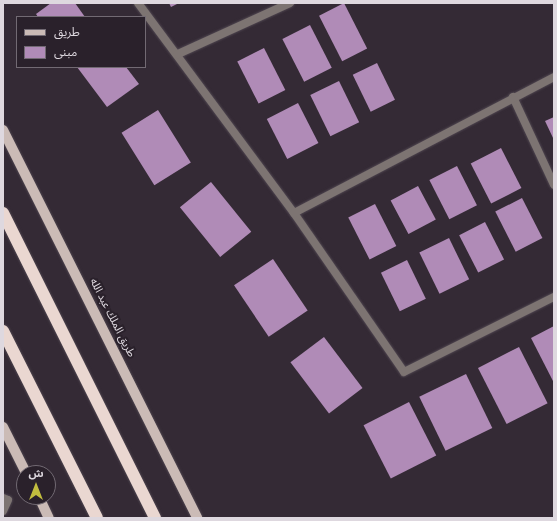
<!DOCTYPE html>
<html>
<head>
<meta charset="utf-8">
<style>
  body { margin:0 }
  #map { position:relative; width:557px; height:521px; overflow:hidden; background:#342a35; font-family:Raleway,"Noto Sans Arabic",sans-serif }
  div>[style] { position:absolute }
  .building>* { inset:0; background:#b08bb7; transform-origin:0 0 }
  .roads { filter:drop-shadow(0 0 1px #4f4650) drop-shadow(0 0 1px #4f4650) }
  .service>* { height:8px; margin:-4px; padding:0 4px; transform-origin:4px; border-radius:4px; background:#7d7472 }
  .minor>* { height:8px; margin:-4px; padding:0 4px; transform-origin:4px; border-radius:4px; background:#7d7472 }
  .primary>* { height:10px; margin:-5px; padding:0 5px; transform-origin:5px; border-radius:5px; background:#cbbbb6 }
  .motorway>* { height:12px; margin:-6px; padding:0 6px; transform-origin:6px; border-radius:6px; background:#ead7d1 }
  span { translate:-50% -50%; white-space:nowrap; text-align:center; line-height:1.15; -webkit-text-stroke:4px #2a212b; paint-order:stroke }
  .street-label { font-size:11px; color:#ded8df }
  .frame { position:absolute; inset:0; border:4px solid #ded8df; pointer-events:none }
  .legend { position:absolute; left:16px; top:16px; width:130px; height:52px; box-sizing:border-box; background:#2a212b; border:1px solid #726a73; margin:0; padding:5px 7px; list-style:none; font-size:12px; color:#ded8df }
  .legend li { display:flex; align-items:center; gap:8px; height:20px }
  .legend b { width:20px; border:1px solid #726a73 }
  .north { position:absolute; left:16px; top:465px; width:40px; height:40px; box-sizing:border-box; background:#2a212b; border:1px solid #726a73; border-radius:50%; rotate:0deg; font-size:11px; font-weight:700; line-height:16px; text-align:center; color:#ded8df }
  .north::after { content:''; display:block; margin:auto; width:14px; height:18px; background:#c2bd3f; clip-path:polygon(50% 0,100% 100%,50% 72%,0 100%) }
</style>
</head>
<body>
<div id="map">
  <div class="building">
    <i style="clip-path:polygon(51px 3px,75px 3px,85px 17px,38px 17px,36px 14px)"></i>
    <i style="clip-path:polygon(169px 3px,179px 3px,171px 7px)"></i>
    <i style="left:344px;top:3px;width:51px;height:28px;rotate:63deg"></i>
    <i style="left:310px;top:25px;width:48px;height:31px;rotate:63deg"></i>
    <i style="left:264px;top:48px;width:47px;height:30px;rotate:63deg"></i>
    <i style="left:377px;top:63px;width:41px;height:27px;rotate:64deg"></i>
    <i style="clip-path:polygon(77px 67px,126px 67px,139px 84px,107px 107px)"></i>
    <i style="left:339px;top:81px;width:46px;height:32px;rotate:64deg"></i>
    <i style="left:298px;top:103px;width:45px;height:35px;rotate:63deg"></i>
    <i style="left:158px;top:110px;width:62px;height:43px;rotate:58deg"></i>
    <i style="clip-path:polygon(554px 117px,554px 140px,545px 121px)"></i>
    <i style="left:501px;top:148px;width:45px;height:34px;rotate:63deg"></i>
    <i style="left:457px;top:166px;width:44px;height:31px;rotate:63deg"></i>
    <i style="left:211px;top:182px;width:64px;height:40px;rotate:51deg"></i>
    <i style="left:418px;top:186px;width:38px;height:31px;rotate:62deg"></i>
    <i style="left:522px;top:198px;width:45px;height:30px;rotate:63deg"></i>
    <i style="left:375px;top:204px;width:47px;height:30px;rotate:63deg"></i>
    <i style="left:485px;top:222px;width:42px;height:29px;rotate:63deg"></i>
    <i style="left:449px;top:238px;width:46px;height:33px;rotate:64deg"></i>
    <i style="left:273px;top:259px;width:62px;height:47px;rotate:56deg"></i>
    <i style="left:407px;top:260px;width:43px;height:29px;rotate:64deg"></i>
    <i style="clip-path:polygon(554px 326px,554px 383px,531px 338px)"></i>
    <i style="left:324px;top:337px;width:64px;height:42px;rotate:53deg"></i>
    <i style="left:519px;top:347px;width:63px;height:46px;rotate:63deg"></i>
    <i style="left:466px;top:374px;width:60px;height:52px;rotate:64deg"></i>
    <i style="left:409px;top:402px;width:60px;height:51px;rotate:63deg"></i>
  </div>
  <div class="roads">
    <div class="service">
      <i style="left:3px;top:498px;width:5px;rotate:22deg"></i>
      <i style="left:8px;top:500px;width:12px;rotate:114deg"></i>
    </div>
    <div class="minor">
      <i style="left:138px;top:3px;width:262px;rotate:53.4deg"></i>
      <i style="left:294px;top:213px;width:193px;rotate:55.3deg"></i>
      <i style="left:404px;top:372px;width:168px;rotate:-26.6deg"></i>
      <i style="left:178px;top:54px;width:123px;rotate:-24.5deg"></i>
      <i style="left:513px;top:97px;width:97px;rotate:65deg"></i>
      <i style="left:294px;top:213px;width:293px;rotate:-27.6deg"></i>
    </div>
    <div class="primary">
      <i style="left:3px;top:130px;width:434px;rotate:63.4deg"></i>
      <i style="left:3px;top:427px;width:51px;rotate:63.4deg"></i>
      <i style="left:39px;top:497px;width:23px;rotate:65deg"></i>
    </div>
    <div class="motorway">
      <i style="left:3px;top:213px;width:341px;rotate:63.5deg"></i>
      <i style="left:3px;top:331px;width:209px;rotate:63.3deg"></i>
    </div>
  </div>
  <div class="street-label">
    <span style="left:112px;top:318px;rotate:63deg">طريق الملك عبد الله</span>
  </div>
  <div class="frame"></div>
  <ul class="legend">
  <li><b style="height:5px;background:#cbbbb6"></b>طريق</li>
  <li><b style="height:11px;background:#b08bb7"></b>مبنى</li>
  </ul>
  <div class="north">ش</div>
</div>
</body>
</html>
